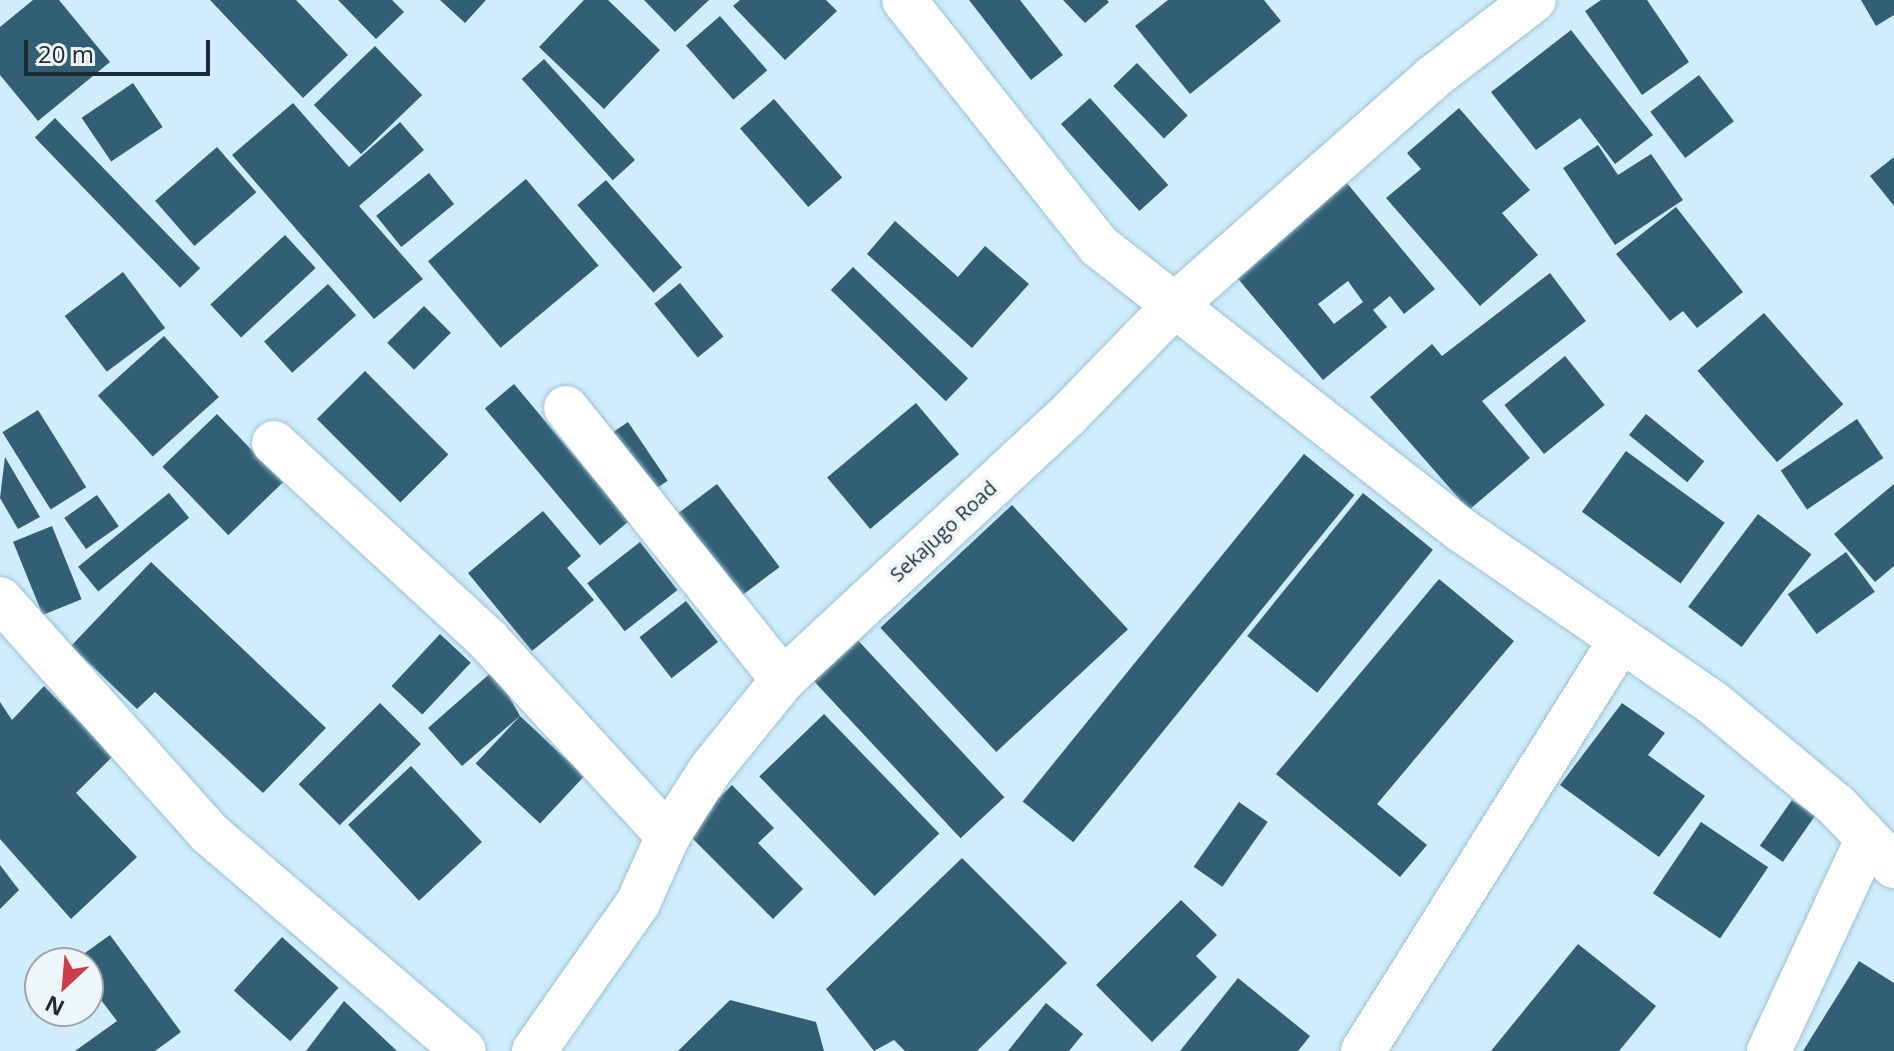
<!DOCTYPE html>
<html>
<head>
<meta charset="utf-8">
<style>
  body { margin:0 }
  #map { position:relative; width:1894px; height:1051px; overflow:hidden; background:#cfedfc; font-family:"Open Sans",sans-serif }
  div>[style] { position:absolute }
  .building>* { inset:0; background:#325f74; transform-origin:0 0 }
  .roads { filter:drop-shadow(0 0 2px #9dc1d3) drop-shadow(0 0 2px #9dc1d3) }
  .minor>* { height:44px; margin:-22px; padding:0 22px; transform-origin:22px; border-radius:22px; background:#fff }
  span { translate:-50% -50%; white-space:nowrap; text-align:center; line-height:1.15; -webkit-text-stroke:8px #eff6fa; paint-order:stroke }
  .street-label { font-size:20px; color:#1c2b32 }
  .north { position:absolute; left:24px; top:947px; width:80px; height:80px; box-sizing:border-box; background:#eff6fa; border:2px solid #9ba5aa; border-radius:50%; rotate:206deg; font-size:22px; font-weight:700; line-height:32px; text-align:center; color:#1c2b32 }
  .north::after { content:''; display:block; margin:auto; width:28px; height:36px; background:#cc3c49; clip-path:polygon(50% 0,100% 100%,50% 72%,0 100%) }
  .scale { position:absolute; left:24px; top:40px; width:186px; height:36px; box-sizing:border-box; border:4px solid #1c2b32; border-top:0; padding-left:10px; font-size:24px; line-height:28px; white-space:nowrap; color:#1c2b32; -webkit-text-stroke:6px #eff6fa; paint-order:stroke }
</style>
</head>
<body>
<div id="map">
  <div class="building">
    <i style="clip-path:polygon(33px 0,59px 0,110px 62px,38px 121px,0 75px,0 27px)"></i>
    <i style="clip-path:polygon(210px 0,296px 0,348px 55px,303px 98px)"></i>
    <i style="clip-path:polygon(338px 0,392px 0,404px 12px,376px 39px)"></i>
    <i style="clip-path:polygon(440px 0,486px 0,465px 23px)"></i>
    <i style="clip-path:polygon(584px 0,608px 0,660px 50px,604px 109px,539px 47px)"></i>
    <i style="clip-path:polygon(644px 0,709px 0,675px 32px)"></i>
    <i style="clip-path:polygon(740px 0,826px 0,837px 11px,785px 60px,733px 6px)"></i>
    <i style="clip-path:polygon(969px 0,1020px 0,1063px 55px,1031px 80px)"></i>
    <i style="clip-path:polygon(1063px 0,1107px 0,1109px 2px,1085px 23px)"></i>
    <i style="clip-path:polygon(1168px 0,1264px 0,1281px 21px,1190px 94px,1135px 26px)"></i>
    <i style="clip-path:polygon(1601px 0,1647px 0,1689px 62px,1642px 95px,1585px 11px)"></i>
    <i style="clip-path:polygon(1861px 0,1894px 0,1894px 15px,1876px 26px)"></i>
    <i style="left:720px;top:16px;width:72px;height:45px;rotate:49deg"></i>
    <i style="clip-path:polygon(1571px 30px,1653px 135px,1615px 164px,1580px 118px,1536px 150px,1491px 92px)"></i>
    <i style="left:375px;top:46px;width:68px;height:85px;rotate:46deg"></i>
    <i style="left:544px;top:59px;width:136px;height:30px;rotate:48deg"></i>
    <i style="left:1137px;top:63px;width:73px;height:33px;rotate:46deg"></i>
    <i style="left:1699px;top:75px;width:58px;height:61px;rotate:53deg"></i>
    <i style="left:133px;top:83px;width:53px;height:62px;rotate:56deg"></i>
    <i style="left:1090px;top:98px;width:117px;height:39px;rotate:48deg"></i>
    <i style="left:774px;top:99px;width:104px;height:45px;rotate:49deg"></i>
    <i style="clip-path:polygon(293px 103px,349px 167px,400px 122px,424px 150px,359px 206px,423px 279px,374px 319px,232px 155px)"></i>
    <i style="clip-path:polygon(1459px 108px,1530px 190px,1502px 213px,1538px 255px,1480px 306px,1386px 198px,1421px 169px,1407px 153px)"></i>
    <i style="left:55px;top:118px;width:209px;height:28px;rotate:46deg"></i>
    <i style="clip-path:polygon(1598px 145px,1618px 175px,1651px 154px,1683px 200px,1615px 245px,1563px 168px)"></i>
    <i style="left:217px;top:147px;width:60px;height:82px;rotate:49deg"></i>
    <i style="clip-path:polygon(1894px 157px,1894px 206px,1870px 176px)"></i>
    <i style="left:429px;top:173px;width:40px;height:68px;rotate:51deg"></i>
    <i style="clip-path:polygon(evenodd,1341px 176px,1435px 289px,1404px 314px,1390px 296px,1373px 310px,1387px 327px,1323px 380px,1229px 268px,1341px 176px,1348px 281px,1363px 302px,1334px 324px,1318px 304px,1348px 281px)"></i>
    <i style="left:526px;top:179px;width:113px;height:128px;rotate:50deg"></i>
    <i style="left:606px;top:180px;width:116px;height:38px;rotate:49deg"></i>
    <i style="clip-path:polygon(1676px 207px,1743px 292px,1697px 328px,1683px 311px,1670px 321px,1616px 254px)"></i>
    <i style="clip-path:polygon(895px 221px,958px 277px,985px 246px,1029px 284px,972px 348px,867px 254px)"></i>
    <i style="left:285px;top:235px;width:45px;height:102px;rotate:47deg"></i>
    <i style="left:853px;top:267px;width:160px;height:32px;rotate:44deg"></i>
    <i style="left:123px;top:272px;width:70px;height:73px;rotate:53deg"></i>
    <i style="clip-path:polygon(1550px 273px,1586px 321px,1482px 401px,1530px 458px,1469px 510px,1370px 397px,1432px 344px,1442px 356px)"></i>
    <i style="left:680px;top:283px;width:69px;height:33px;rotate:51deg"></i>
    <i style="left:328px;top:284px;width:42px;height:86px;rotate:48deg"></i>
    <i style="left:424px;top:306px;width:38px;height:52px;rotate:45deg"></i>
    <i style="left:1764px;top:313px;width:121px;height:88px;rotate:49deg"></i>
    <i style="left:164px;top:336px;width:82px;height:89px;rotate:48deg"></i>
    <i style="left:1565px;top:356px;width:63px;height:78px;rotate:51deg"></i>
    <i style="left:365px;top:371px;width:118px;height:68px;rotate:45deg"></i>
    <i style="left:514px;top:384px;width:179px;height:38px;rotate:50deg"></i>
    <i style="left:916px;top:403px;width:67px;height:116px;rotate:50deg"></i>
    <i style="left:38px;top:410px;width:91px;height:42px;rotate:58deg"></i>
    <i style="left:217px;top:414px;width:95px;height:76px;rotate:46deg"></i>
    <i style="left:1646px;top:414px;width:75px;height:27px;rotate:39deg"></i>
    <i style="left:1857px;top:419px;width:47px;height:92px;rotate:56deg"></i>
    <i style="left:628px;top:422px;width:71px;height:25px;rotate:56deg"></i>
    <i style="left:1626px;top:451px;width:122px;height:75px;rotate:36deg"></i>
    <i style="left:1304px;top:454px;width:65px;height:447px;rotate:39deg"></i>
    <i style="clip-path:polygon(5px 457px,40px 517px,18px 529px,0 498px)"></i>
    <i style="left:717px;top:484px;width:104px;height:50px;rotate:53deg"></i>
    <i style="clip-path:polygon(1894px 484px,1894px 566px,1875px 582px,1834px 534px)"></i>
    <i style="left:169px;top:493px;width:32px;height:117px;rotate:51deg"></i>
    <i style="left:1363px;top:493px;width:90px;height:184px;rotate:39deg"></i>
    <i style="left:97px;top:495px;width:38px;height:40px;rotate:55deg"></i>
    <i style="left:1012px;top:505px;width:170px;height:180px;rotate:47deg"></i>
    <i style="clip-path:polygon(543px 511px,581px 556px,567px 568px,594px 600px,532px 651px,468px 573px)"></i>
    <i style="left:1758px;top:514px;width:67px;height:116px;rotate:37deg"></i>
    <i style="left:52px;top:526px;width:79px;height:42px;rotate:68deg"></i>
    <i style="left:640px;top:542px;width:61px;height:67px;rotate:52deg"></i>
    <i style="left:1846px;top:552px;width:49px;height:72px;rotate:54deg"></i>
    <i style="clip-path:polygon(151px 562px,326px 728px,263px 793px,155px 692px,137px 709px,71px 646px)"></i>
    <i style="clip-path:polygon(1439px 579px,1514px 641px,1377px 804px,1427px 845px,1400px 877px,1276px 774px)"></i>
    <i style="left:686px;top:601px;width:52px;height:59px;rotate:52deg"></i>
    <i style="left:440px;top:634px;width:42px;height:71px;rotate:43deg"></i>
    <i style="left:853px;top:635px;width:222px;height:60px;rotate:47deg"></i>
    <i style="clip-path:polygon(494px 670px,520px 716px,462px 766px,428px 728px)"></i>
    <i style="clip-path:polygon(44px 686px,113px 756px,76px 793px,137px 857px,71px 919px,0 839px,0 702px,12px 720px)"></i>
    <i style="left:380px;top:703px;width:58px;height:115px;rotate:45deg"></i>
    <i style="clip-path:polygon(1622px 703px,1665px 733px,1648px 755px,1705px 796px,1659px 857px,1560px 785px)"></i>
    <i style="left:824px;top:714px;width:166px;height:90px;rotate:46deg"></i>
    <i style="left:520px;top:716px;width:88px;height:65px;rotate:43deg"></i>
    <i style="left:411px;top:766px;width:104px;height:86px;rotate:47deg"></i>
    <i style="clip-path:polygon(732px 785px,774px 828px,758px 843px,803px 889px,773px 919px,685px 831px)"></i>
    <i style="left:1792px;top:800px;width:28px;height:56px;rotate:35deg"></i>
    <i style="left:1239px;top:802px;width:35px;height:79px;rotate:35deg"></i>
    <i style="left:1701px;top:822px;width:81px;height:86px;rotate:34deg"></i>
    <i style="clip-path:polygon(962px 858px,1067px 963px,977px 1051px,905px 1051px,894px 1040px,874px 1051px,826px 989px)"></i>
    <i style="clip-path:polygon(0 865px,19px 890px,0 909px)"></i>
    <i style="clip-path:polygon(1181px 900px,1217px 935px,1196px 956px,1217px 977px,1152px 1042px,1096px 985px)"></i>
    <i style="clip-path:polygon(110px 935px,181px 1032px,155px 1051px,75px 1051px,117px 1021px,88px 983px,88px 963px,71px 963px)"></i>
    <i style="left:282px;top:937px;width:76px;height:72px;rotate:42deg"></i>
    <i style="clip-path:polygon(1578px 944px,1656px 1006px,1619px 1051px,1491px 1051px)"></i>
    <i style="clip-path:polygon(1859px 961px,1894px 983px,1894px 1051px,1803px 1051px)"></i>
    <i style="clip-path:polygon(1238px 978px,1310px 1036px,1298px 1051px,1180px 1051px)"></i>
    <i style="clip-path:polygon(730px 1000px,816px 1022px,824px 1051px,678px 1051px)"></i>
    <i style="clip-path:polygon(344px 1001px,397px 1051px,306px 1051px)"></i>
    <i style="clip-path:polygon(1046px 1003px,1083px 1034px,1069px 1051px,1008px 1051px)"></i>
  </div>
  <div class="roads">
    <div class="minor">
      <i style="left:904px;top:0;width:314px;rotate:51.6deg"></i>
      <i style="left:1099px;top:246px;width:462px;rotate:38.1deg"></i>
      <i style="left:1463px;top:531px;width:303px;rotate:34.5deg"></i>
      <i style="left:1713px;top:703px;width:161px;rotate:39.7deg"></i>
      <i style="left:1837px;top:806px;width:83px;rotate:46.5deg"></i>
      <i style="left:566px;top:408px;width:348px;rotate:51.4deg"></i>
      <i style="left:274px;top:443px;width:292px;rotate:42.6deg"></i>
      <i style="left:489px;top:641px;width:265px;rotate:47.4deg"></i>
      <i style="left:0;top:599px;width:314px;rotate:48.2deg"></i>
      <i style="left:209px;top:833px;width:335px;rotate:40.5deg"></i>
      <i style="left:534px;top:1051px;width:181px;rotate:-54.9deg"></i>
      <i style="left:638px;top:903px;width:73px;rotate:-65.9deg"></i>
      <i style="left:668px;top:836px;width:78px;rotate:-57.5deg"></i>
      <i style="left:710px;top:770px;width:116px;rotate:-51deg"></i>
      <i style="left:783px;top:680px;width:389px;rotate:-42.9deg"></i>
      <i style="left:1068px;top:415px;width:155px;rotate:-45.8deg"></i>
      <i style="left:1176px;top:304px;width:341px;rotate:-41.4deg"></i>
      <i style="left:1432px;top:78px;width:128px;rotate:-37.4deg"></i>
      <i style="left:1363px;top:1051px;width:482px;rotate:-57.9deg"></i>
      <i style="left:1769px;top:1051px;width:233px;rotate:-65.1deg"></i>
    </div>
  </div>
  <div class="street-label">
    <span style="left:943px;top:531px;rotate:-43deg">Sekajugo Road</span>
  </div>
  <div class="north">N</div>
  <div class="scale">20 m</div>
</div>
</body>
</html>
